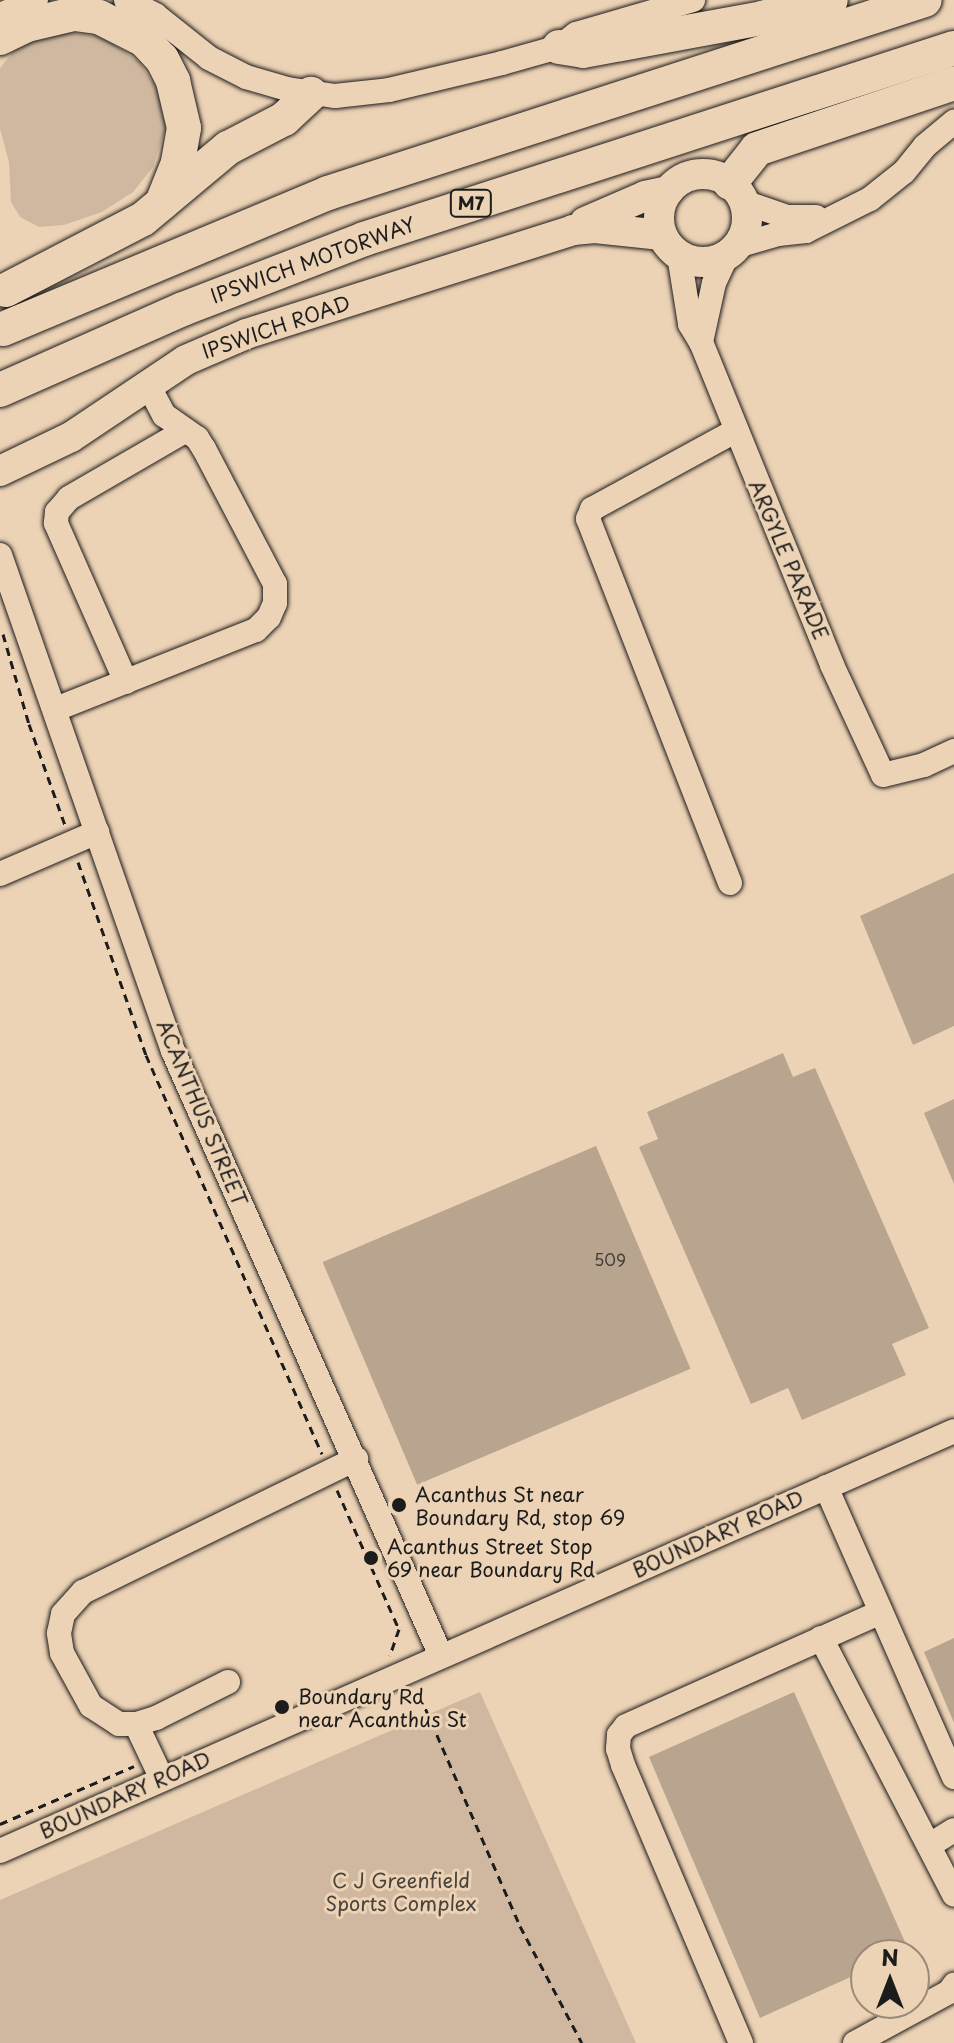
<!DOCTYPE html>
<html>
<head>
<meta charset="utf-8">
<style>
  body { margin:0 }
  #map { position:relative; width:954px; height:2043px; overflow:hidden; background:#edd3b5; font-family:"Playpen Sans",sans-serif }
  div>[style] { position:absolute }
  .green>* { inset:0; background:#cfb89f }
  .building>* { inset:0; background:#b9a58f; transform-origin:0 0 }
  .path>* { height:3px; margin-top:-1.5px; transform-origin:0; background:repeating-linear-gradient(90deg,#1c1c1c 0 8px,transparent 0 14px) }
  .roads { filter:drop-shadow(0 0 2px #1c1c1c) drop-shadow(0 0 2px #1c1c1c) }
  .minor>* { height:24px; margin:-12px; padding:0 12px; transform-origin:12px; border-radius:12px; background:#edd3b5 }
  .major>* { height:30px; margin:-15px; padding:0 15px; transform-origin:15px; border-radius:15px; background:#edd3b5 }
  .major>.ring { margin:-15px; padding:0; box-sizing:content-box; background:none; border:30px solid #edd3b5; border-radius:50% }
  .highway>* { height:34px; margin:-17px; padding:0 17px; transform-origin:17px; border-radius:17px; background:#edd3b5 }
  .dots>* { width:22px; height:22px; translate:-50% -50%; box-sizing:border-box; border:4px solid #edd3b5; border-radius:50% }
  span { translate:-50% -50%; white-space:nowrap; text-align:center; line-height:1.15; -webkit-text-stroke:6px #edd3b5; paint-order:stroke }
  .number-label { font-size:16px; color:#433e39 }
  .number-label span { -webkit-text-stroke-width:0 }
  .shield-label span { padding:2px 6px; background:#edd3b5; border:2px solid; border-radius:6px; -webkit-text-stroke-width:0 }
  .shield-label { font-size:18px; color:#1c1c1c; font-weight:700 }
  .street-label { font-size:20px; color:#1c1c1c }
  .poi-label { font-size:20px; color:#1c1c1c }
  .left { translate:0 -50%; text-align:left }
  .park-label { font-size:20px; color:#49433d }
  .north { position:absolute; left:850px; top:1939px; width:80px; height:80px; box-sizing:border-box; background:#edd3b5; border:2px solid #998a78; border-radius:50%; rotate:0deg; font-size:22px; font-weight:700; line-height:32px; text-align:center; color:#1c1c1c }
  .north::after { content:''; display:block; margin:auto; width:28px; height:36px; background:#1c1c1c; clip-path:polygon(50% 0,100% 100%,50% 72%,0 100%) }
</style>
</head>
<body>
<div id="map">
  <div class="green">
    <i style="clip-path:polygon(58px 31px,103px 37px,138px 61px,161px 94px,167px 124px,153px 167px,133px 192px,102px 212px,64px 225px,39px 227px,20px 217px,11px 202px,9px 162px,0 129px,0 68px,17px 47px)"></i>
    <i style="clip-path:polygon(480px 1692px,636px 2043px,0 2043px,0 1900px)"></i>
  </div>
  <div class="building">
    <i style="clip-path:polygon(954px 873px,954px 1026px,913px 1045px,860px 916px)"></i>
    <i style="clip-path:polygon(783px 1053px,793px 1077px,815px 1068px,929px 1328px,892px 1344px,906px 1375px,802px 1420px,788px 1388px,751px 1404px,639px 1147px,658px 1139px,647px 1112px)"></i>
    <i style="clip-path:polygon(954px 1099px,954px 1184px,924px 1113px)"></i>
    <i style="left:596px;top:1146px;width:242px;height:297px;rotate:67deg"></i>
    <i style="clip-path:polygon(954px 1638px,954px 1723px,924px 1652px)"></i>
    <i style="clip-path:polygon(794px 1692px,909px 1951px,901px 1955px,866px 1955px,866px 1970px,760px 2018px,649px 1757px)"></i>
  </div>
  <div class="path">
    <i style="left:3px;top:634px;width:94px;rotate:73.9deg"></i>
    <i style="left:29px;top:724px;width:107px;rotate:70.4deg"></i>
    <i style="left:78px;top:862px;width:205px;rotate:70.6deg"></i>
    <i style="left:146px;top:1055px;width:436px;rotate:66.2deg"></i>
    <i style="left:337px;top:1490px;width:152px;rotate:66deg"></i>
    <i style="left:399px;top:1629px;width:28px;rotate:109deg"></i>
    <i style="left:420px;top:1696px;width:251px;rotate:66.5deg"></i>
    <i style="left:520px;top:1926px;width:132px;rotate:62.1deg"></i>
    <i style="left:0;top:1824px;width:146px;rotate:-23.4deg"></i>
  </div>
  <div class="roads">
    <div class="minor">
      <i style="left:126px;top:0;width:33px;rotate:27deg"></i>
      <i style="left:155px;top:15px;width:69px;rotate:38.5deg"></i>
      <i style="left:209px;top:58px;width:42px;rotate:27.2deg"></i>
      <i style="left:246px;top:77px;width:43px;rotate:16.3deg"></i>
      <i style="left:287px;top:89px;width:49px;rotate:8.3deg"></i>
      <i style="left:335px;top:96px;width:54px;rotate:-6.3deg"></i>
      <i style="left:389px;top:90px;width:116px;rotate:-13.4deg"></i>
      <i style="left:502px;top:63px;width:59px;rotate:-15.7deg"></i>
      <i style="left:559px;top:47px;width:21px;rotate:-37deg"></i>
      <i style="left:576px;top:34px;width:122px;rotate:-16.2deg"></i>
      <i style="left:0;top:15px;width:39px;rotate:-23deg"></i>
      <i style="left:744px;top:202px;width:46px;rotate:19.2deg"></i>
      <i style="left:787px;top:217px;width:29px"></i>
      <i style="left:737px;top:246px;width:43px;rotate:-16.3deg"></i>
      <i style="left:778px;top:234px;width:28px;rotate:-6deg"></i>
      <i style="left:806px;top:231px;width:72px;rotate:-26.6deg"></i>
      <i style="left:870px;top:199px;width:43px;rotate:-38.5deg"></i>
      <i style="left:904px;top:172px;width:33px;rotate:-51deg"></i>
      <i style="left:925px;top:146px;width:38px;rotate:-40deg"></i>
      <i style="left:679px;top:255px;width:70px;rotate:80.9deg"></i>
      <i style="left:690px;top:324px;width:21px;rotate:59deg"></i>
      <i style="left:701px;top:342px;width:349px;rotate:67.9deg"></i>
      <i style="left:832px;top:665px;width:121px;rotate:65.1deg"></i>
      <i style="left:883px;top:775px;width:42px;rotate:-13.7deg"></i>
      <i style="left:924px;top:765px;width:33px;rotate:-25deg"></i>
      <i style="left:701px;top:342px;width:60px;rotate:-77.6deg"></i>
      <i style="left:714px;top:283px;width:31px;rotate:-65deg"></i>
      <i style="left:0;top:555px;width:525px;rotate:70.77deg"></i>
      <i style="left:173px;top:1051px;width:662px;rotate:66.11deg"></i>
      <i style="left:126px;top:682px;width:174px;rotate:-113.8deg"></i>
      <i style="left:56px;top:523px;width:11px;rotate:-85deg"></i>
      <i style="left:57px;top:512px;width:18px;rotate:-49deg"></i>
      <i style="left:69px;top:498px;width:132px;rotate:-30.1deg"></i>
      <i style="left:56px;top:709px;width:215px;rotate:-21.6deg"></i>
      <i style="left:256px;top:630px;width:18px;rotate:-45deg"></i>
      <i style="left:269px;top:617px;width:15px;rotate:-67deg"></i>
      <i style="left:275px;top:603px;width:19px;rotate:-90deg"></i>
      <i style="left:275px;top:584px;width:153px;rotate:-117.7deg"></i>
      <i style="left:204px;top:449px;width:13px;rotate:-122deg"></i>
      <i style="left:197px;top:438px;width:40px;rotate:-145.1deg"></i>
      <i style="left:164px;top:415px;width:34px;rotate:-118deg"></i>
      <i style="left:0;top:874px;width:106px;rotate:-23.4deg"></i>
      <i style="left:730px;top:883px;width:391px;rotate:-111.3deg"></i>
      <i style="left:588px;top:519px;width:11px;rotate:-68deg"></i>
      <i style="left:592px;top:509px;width:163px;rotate:-28.6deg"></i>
      <i style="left:826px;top:1487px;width:317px;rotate:66.2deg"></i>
      <i style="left:821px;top:1638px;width:289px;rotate:62.6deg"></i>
      <i style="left:228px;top:1682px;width:80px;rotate:153.4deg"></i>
      <i style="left:156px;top:1718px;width:21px;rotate:163deg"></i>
      <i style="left:136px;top:1724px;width:17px;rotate:180deg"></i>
      <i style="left:119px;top:1724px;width:33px;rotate:-147deg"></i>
      <i style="left:91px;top:1706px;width:60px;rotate:-118.7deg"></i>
      <i style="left:62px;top:1653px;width:20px;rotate:-99deg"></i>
      <i style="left:59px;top:1633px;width:19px;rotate:-78deg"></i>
      <i style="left:63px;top:1614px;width:30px;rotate:-48deg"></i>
      <i style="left:83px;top:1592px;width:304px;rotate:-26deg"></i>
      <i style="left:136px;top:1724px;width:61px;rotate:64.7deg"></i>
      <i style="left:930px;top:1845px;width:28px;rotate:-32deg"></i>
      <i style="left:0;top:1851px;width:1042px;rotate:-23.76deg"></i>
      <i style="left:741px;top:2043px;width:302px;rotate:-113deg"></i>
      <i style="left:623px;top:1765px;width:17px;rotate:-107deg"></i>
      <i style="left:618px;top:1749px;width:14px;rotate:-86deg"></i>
      <i style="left:619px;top:1735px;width:11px;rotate:-52deg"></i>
      <i style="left:626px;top:1726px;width:279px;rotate:-24.1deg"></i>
      <i style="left:855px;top:2043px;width:107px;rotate:-28.5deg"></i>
      <i style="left:949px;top:1992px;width:9px;rotate:-54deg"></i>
    </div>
    <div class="major">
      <i class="ring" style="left:659px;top:174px;width:58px;height:58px"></i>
      <i style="left:585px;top:222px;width:65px;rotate:-23.4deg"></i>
      <i style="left:645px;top:196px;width:24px;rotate:-12deg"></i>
      <i style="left:0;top:471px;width:79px;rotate:-25.6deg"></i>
      <i style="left:71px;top:437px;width:138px;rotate:-33.8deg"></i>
      <i style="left:186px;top:360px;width:65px;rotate:-23.4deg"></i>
      <i style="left:246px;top:334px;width:343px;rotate:-17.6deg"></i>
      <i style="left:573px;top:230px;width:22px;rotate:-5deg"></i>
      <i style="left:595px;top:228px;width:67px;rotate:6deg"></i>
    </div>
    <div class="highway">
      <i style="left:0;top:38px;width:30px;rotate:-26deg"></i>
      <i style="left:27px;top:25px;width:48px;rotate:-13.2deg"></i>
      <i style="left:74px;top:14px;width:25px;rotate:7deg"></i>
      <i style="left:99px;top:17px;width:51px;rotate:27.1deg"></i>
      <i style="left:144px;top:40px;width:26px;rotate:47deg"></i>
      <i style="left:162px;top:59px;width:25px;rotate:63deg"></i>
      <i style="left:173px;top:81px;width:48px;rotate:76.8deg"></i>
      <i style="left:184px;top:128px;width:36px;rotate:100deg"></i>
      <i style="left:178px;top:163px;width:43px;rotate:111.8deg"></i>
      <i style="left:559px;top:47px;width:24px;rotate:9deg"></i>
      <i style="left:583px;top:51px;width:182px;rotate:-10.4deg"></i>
      <i style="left:762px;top:18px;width:71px;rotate:-14.6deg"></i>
      <i style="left:730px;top:183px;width:43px;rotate:-51.5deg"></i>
      <i style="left:757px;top:149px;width:208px;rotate:-18.5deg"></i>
      <i style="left:6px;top:290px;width:154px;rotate:-27.4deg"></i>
      <i style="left:143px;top:219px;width:111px;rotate:-39.9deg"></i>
      <i style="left:228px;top:148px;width:63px;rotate:-27.4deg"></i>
      <i style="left:284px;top:119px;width:37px;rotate:-43deg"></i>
      <i style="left:3px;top:329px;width:352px;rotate:-22.7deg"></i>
      <i style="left:328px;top:193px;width:627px;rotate:-17.92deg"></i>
      <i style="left:0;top:390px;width:200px;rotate:-23.9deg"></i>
      <i style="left:183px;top:309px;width:194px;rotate:-21.1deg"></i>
      <i style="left:364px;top:239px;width:620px;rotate:-17.94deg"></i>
    </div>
  </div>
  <div class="dots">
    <i style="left:399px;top:1505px;background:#1c1c1c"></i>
    <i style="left:371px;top:1558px;background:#1c1c1c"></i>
    <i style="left:282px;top:1707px;background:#1c1c1c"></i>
  </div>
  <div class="number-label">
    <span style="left:610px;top:1259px">509</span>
  </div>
  <div class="shield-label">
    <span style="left:471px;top:203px">M7</span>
  </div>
  <div class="street-label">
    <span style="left:313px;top:260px;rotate:-20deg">IPSWICH MOTORWAY</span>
    <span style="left:276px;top:327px;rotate:-19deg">IPSWICH ROAD</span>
    <span style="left:789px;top:560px;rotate:67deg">ARGYLE PARADE</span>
    <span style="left:202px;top:1113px;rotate:67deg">ACANTHUS STREET</span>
    <span style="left:718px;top:1534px;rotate:-24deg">BOUNDARY ROAD</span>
    <span style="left:125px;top:1795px;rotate:-24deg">BOUNDARY ROAD</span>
  </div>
  <div class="poi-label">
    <span class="left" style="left:415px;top:1506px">Acanthus St near<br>Boundary Rd, stop 69</span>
    <span class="left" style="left:387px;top:1558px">Acanthus Street Stop<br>69 near Boundary Rd</span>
    <span class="left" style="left:298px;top:1708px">Boundary Rd<br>near Acanthus St</span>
  </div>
  <div class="park-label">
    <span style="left:401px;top:1892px">C J Greenfield<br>Sports Complex</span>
  </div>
  <div class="north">N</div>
</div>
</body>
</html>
